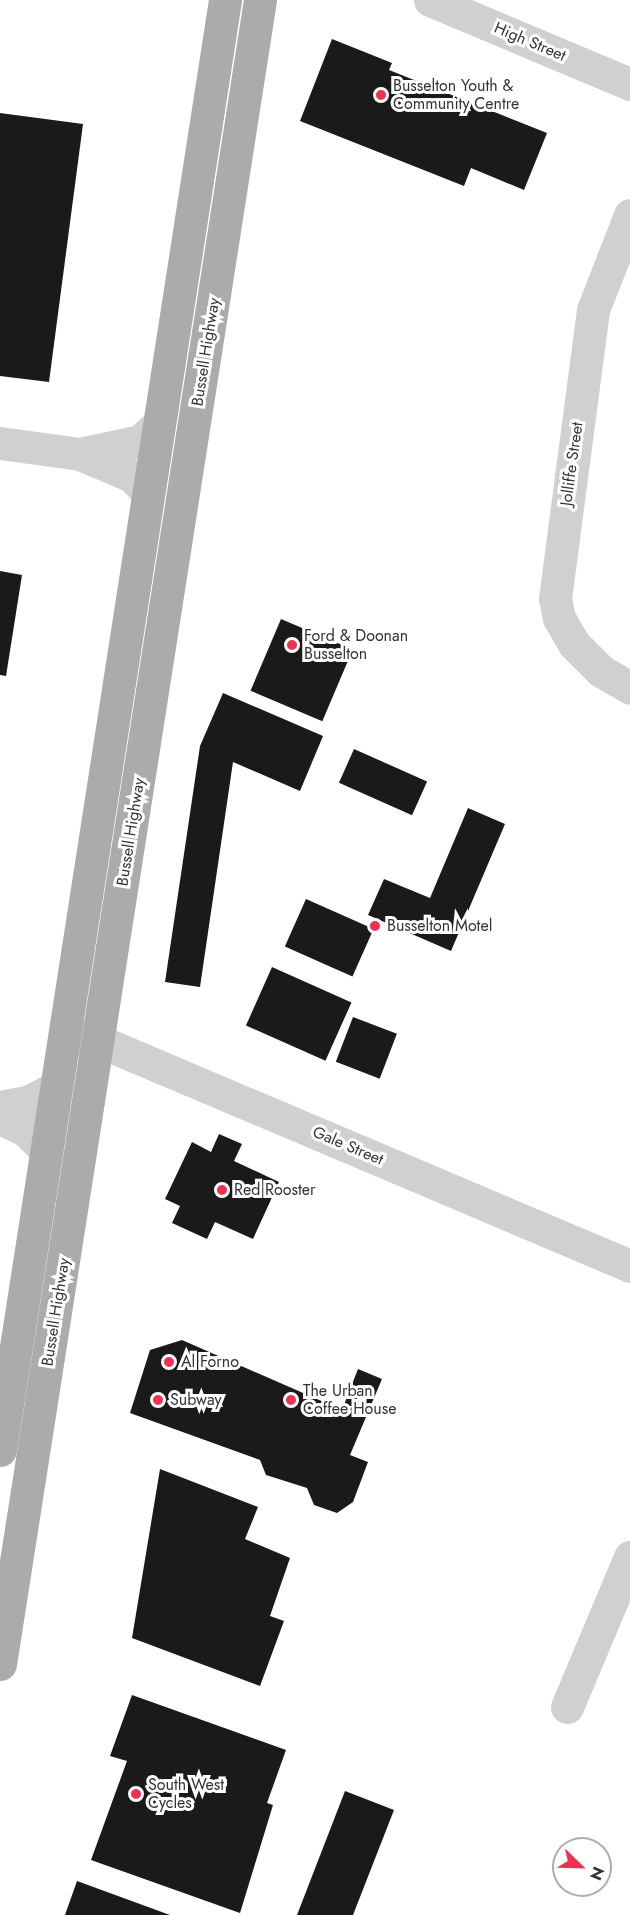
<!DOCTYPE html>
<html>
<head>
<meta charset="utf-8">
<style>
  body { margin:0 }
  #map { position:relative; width:630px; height:1915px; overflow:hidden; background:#fff; font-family:Jost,sans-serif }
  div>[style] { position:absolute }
  .building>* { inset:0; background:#1a1a1a; transform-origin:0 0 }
  .minor>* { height:33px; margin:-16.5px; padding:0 16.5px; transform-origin:16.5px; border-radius:16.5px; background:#d0d0d0 }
  .major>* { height:33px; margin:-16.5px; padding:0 16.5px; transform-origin:16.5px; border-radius:16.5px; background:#ababab }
  .dots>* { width:16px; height:16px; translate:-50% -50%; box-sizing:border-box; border:3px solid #fff; border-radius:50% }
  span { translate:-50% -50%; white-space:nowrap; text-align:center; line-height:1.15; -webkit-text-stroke:6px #fff; paint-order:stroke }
  .street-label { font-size:16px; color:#333 }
  .poi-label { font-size:16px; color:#333 }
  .left { translate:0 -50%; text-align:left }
  .north { position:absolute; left:552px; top:1837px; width:60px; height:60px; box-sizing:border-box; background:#fff; border:2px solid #adadad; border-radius:50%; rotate:113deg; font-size:16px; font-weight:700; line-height:24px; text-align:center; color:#333 }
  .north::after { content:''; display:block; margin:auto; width:21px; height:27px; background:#ee3151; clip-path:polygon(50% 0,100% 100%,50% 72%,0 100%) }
</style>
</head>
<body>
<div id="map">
  <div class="building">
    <i style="clip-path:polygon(332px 39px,392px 63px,389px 70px,547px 133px,524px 190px,471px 168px,464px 186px,300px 121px)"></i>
    <i style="clip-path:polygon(0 113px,83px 124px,49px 382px,0 376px)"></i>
    <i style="clip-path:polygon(0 571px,22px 575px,6px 676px,0 675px)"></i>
    <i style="left:281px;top:619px;width:78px;height:78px;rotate:23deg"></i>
    <i style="clip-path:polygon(223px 693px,323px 736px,300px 791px,233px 762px,200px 987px,165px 982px,200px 746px)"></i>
    <i style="left:354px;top:749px;width:80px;height:37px;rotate:24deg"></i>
    <i style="clip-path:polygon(468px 808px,505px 824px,451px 951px,368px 915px,384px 879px,430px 898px)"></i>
    <i style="left:306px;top:899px;width:74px;height:52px;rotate:24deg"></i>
    <i style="left:272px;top:967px;width:87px;height:64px;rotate:24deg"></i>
    <i style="left:353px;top:1017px;width:47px;height:48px;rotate:21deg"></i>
    <i style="clip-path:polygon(219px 1134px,242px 1144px,234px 1161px,279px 1182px,253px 1239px,215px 1222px,207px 1239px,172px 1223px,180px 1206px,165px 1199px,192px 1142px,211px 1152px)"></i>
    <i style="clip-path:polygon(182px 1340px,342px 1410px,358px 1369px,382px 1379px,350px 1455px,368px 1462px,353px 1502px,337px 1513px,314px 1505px,307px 1488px,266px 1475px,260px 1460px,130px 1413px,150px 1350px)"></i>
    <i style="clip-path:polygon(160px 1469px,258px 1507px,245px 1539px,290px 1558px,270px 1616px,284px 1621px,260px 1686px,132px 1638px)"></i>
    <i style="clip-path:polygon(132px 1695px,286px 1750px,267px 1803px,273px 1805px,240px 1913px,91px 1860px,127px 1761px,110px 1756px)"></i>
    <i style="clip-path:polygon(345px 1791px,394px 1810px,353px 1915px,297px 1915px)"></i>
    <i style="clip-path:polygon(77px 1881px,170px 1915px,65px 1915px)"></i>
  </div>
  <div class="minor">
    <i style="left:430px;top:0;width:217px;rotate:22.8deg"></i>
    <i style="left:630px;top:215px;width:102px;rotate:111.3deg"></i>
    <i style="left:593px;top:310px;width:290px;rotate:97.5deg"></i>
    <i style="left:555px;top:598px;width:20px;rotate:79deg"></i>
    <i style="left:559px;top:618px;width:30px;rotate:60deg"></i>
    <i style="left:574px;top:644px;width:38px;rotate:45deg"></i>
    <i style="left:601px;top:671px;width:34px;rotate:30deg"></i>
    <i style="left:0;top:443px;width:81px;rotate:7.8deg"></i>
    <i style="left:80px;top:454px;width:56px;rotate:22.9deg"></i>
    <i style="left:132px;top:476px;width:23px;rotate:47deg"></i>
    <i style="left:80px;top:454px;width:61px;rotate:-12.2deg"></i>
    <i style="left:140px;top:441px;width:25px;rotate:-42deg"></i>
    <i style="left:71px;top:1036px;width:28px;rotate:10deg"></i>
    <i style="left:99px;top:1041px;width:577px;rotate:22.96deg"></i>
    <i style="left:0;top:1107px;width:31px;rotate:-11deg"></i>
    <i style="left:30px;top:1101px;width:30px;rotate:-28deg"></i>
    <i style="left:0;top:1118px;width:28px;rotate:26deg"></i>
    <i style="left:25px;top:1130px;width:29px;rotate:44deg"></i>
    <i style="left:567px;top:1707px;width:163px;rotate:-67.2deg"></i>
  </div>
  <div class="major">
    <i style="left:0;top:1450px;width:1467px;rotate:-81.18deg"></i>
    <i style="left:0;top:1664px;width:1684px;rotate:-81.12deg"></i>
  </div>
  <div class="dots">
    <i style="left:381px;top:95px;background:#ee3151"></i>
    <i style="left:292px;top:645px;background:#ee3151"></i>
    <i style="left:375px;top:926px;background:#ee3151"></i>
    <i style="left:222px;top:1190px;background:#ee3151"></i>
    <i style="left:169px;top:1362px;background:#ee3151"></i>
    <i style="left:158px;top:1400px;background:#ee3151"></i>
    <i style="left:291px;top:1400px;background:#ee3151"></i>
    <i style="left:136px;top:1794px;background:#ee3151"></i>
  </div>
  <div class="street-label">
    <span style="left:530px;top:42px;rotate:23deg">High Street</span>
    <span style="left:206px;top:352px;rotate:-81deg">Bussell Highway</span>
    <span style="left:572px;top:464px;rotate:-82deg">Jolliffe Street</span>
    <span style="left:131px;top:832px;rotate:-81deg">Bussell Highway</span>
    <span style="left:348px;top:1146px;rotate:23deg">Gale Street</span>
    <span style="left:56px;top:1312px;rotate:-81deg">Bussell Highway</span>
  </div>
  <div class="poi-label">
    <span class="left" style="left:393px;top:95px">Busselton Youth &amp;<br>Community Centre</span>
    <span class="left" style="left:304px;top:645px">Ford &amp; Doonan<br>Busselton</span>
    <span class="left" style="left:387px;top:926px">Busselton Motel</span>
    <span class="left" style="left:234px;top:1190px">Red Rooster</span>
    <span class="left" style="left:181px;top:1362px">Al Forno</span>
    <span class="left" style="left:303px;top:1400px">The Urban<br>Coffee House</span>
    <span class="left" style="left:170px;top:1400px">Subway</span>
    <span class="left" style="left:148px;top:1794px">South West<br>Cycles</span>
  </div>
  <div class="north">N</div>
</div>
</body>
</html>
